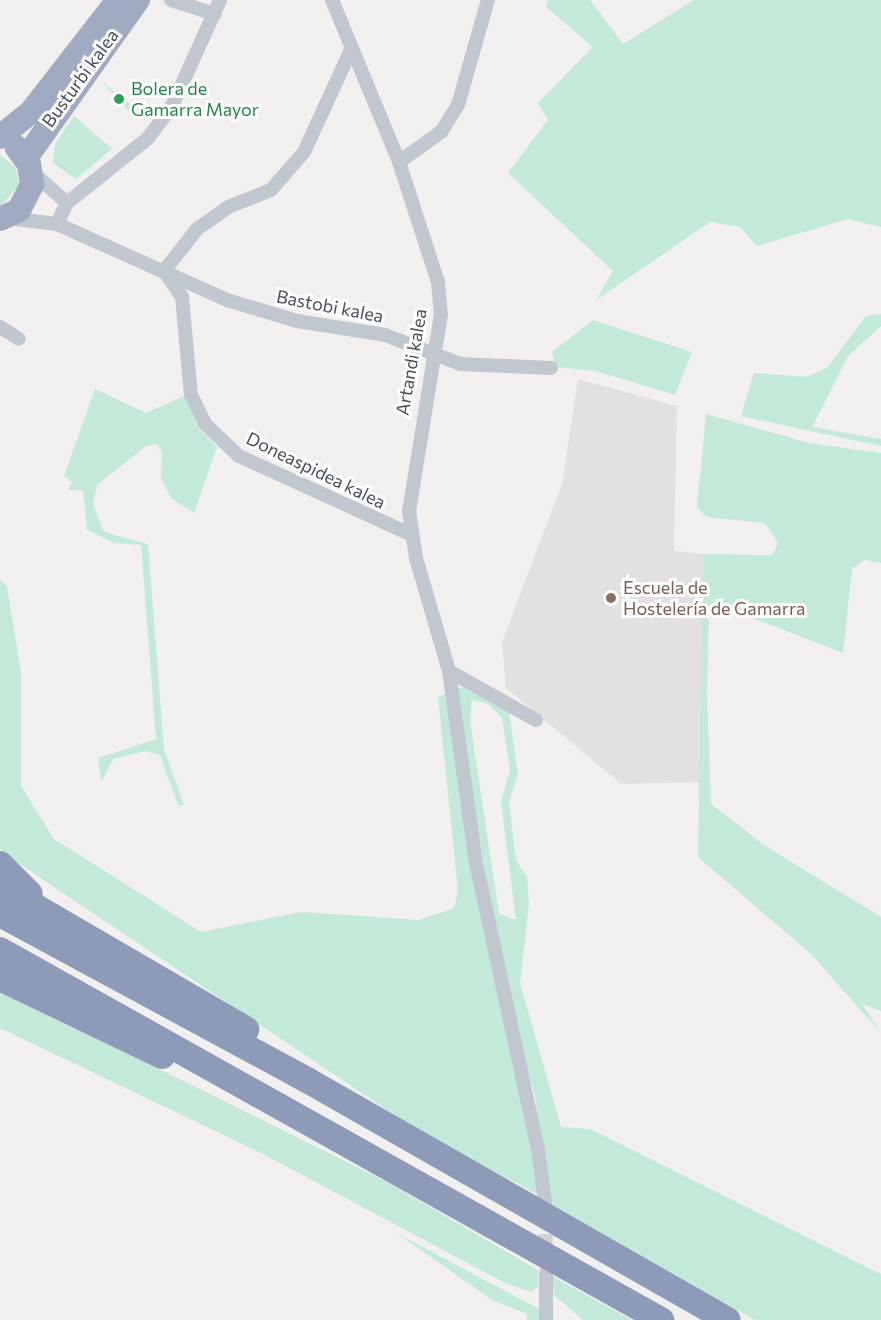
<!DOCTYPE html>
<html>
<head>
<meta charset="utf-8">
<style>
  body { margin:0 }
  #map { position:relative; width:881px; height:1320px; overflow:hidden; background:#f1f0ef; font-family:Commissioner,sans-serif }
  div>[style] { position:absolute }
  .education>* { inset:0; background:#e2e1e0 }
  .green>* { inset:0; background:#c3e9d9 }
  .minor-tunnel>* { height:14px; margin-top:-7px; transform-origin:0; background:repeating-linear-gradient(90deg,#cfd0d1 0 14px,transparent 0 21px) }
  .minor>* { height:14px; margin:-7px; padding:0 7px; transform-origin:7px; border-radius:7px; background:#c1c7cf }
  .trunk>* { height:24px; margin:-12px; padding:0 12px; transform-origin:12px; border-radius:12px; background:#a0aac1 }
  .motorway>* { height:26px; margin:-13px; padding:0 13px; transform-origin:13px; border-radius:13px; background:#8d9ab8 }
  .dots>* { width:16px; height:16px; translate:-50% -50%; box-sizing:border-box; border:3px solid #fff; border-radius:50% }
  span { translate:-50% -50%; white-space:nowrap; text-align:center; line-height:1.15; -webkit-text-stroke:6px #fff; paint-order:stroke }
  .street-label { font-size:18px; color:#494f5a }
  .leisure-label { font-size:18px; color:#27864d }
  .left { translate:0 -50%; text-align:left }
  .education-label { font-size:18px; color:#785e54 }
</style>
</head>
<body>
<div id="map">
  <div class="education">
    <i style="clip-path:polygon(578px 379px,677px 406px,674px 551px,703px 554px,701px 782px,621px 784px,506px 688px,502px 642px,562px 484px)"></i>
  </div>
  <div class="green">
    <i style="clip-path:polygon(548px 0,590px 0,623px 44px,694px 0,881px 0,881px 227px,848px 219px,757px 246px,740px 227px,710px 222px,596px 300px,613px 271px,508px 173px,548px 120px,538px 103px,593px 47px,546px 7px)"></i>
    <i style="clip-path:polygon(101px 81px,141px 113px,135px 118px)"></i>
    <i style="clip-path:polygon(74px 116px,112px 149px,76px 179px,53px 163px,55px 144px)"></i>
    <i style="clip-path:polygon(0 155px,16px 168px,19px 185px,0 207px)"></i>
    <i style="clip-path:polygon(881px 314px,881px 326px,848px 356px,812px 427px,881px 439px,881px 446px,741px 416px,754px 373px,806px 377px,827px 368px,866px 316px)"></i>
    <i style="clip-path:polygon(593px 320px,692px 352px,675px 395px,596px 371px,555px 367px,552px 352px)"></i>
    <i style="clip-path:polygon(95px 389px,146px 413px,184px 396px,199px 429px,217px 447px,194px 513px,171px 498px,161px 479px,162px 452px,157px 444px,146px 446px,97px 485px,93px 504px,104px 532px,148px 544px,164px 749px,184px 805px,178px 805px,160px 755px,146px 751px,113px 759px,101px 782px,98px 758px,156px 739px,141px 545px,114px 543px,87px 530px,83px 490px,68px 490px,72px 482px,64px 476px)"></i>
    <i style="clip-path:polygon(706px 414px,809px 443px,881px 453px,881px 563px,864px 560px,852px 569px,843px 653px,720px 605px,709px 614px,707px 692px,711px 804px,764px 845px,881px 917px,881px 1011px,862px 1004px,881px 1033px,812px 955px,698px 857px,703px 554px,772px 555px,778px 543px,765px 523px,706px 517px,697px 507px)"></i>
    <i style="clip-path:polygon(0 579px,7px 586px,21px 672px,21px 786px,54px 839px,201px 932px,301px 912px,419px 920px,454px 908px,458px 891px,438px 697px,447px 693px,539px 1195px,417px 1130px,5px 854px,0 848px)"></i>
    <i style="clip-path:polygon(evenodd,462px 687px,509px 711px,518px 775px,509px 801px,516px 860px,527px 877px,529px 904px,520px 983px,561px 1127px,591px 1129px,881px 1274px,881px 1320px,755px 1320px,549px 1203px,535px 1096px,504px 984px,467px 763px,457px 689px,462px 687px,472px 700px,487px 703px,502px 718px,510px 770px,501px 802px,516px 920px,499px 914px,470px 721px,472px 700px)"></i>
    <i style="clip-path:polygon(0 990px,385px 1181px,538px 1270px,538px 1287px,531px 1292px,507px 1284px,261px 1153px,0 1028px)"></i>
    <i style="clip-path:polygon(398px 1234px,539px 1309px,540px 1320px,527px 1320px,527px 1314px,492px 1300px)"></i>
    <i style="clip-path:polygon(552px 1276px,632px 1320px,583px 1320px,554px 1295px)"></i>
  </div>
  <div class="minor-tunnel">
    <i style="left:545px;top:1213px;width:44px;rotate:88.7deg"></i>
  </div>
  <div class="minor">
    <i style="left:171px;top:0;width:46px;rotate:17.7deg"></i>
    <i style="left:332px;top:0;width:175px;rotate:67.5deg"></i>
    <i style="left:399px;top:162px;width:126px;rotate:72deg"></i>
    <i style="left:438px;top:282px;width:32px;rotate:85deg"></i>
    <i style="left:441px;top:314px;width:200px;rotate:99.2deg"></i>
    <i style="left:409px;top:511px;width:48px;rotate:81.5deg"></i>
    <i style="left:416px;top:558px;width:118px;rotate:73.7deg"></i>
    <i style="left:449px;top:671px;width:194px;rotate:82deg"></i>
    <i style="left:476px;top:863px;width:293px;rotate:77.8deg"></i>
    <i style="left:538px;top:1149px;width:53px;rotate:82.5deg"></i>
    <i style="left:399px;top:162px;width:52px;rotate:-35.5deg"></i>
    <i style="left:441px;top:132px;width:32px;rotate:-58deg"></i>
    <i style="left:458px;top:105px;width:109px;rotate:-74.1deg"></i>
    <i style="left:31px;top:171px;width:48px;rotate:41.6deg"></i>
    <i style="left:8px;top:218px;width:49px;rotate:7deg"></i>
    <i style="left:57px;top:224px;width:186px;rotate:24.1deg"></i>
    <i style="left:227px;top:300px;width:73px;rotate:16.7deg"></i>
    <i style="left:297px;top:321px;width:89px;rotate:9deg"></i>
    <i style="left:385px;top:335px;width:80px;rotate:21.1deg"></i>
    <i style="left:460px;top:364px;width:91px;rotate:2.5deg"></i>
    <i style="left:57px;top:224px;width:23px;rotate:-65deg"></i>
    <i style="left:67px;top:203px;width:104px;rotate:-38.7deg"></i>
    <i style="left:148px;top:138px;width:40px;rotate:-53deg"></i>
    <i style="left:172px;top:106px;width:116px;rotate:-65.6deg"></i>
    <i style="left:164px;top:271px;width:53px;rotate:-51.8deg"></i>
    <i style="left:197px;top:229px;width:38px;rotate:-35deg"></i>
    <i style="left:228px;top:207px;width:46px;rotate:-21.6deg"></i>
    <i style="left:271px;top:190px;width:50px;rotate:-49deg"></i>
    <i style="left:304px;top:152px;width:112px;rotate:-65.3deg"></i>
    <i style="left:165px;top:272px;width:30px;rotate:56deg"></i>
    <i style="left:182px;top:297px;width:98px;rotate:84.8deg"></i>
    <i style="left:191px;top:395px;width:32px;rotate:64deg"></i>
    <i style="left:205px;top:424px;width:47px;rotate:43.3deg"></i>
    <i style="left:239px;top:456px;width:190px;rotate:24.5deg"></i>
    <i style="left:0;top:327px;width:22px;rotate:32deg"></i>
    <i style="left:449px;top:671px;width:100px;rotate:29.4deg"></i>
    <i style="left:546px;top:1273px;width:47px;rotate:90deg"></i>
  </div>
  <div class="trunk">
    <i style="left:0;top:137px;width:38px;rotate:-39deg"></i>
    <i style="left:30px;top:113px;width:143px;rotate:-52.1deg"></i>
    <i style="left:26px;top:158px;width:194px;rotate:-54.7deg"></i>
    <i style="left:0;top:219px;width:21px;rotate:-25deg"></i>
    <i style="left:19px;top:210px;width:28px;rotate:-63deg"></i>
    <i style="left:32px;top:185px;width:21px;rotate:-98deg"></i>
    <i style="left:29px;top:164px;width:21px;rotate:-127deg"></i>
  </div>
  <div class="motorway">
    <i style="left:0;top:864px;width:42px;rotate:45deg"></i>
    <i style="left:0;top:886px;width:285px;rotate:30.2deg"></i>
    <i style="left:0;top:914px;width:349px;rotate:28.4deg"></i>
    <i style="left:307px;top:1080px;width:484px;rotate:29.7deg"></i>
    <i style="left:0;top:950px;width:758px;rotate:29.24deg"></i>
    <i style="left:0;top:978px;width:180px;rotate:25.7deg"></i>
  </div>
  <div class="dots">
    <i style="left:119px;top:99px;background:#2e9e5b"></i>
    <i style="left:611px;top:598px;background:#8d6e63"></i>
  </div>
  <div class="street-label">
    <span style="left:80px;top:78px;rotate:-54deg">Busturbi kalea</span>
    <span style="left:330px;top:306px;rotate:11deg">Bastobi kalea</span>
    <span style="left:411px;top:362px;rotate:-80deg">Artandi kalea</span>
    <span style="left:316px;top:470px;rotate:26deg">Doneaspidea kalea</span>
  </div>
  <div class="leisure-label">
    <span class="left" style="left:131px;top:99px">Bolera de<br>Gamarra Mayor</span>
  </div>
  <div class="education-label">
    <span class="left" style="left:623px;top:598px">Escuela de<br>Hostelería de Gamarra</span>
  </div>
</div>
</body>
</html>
